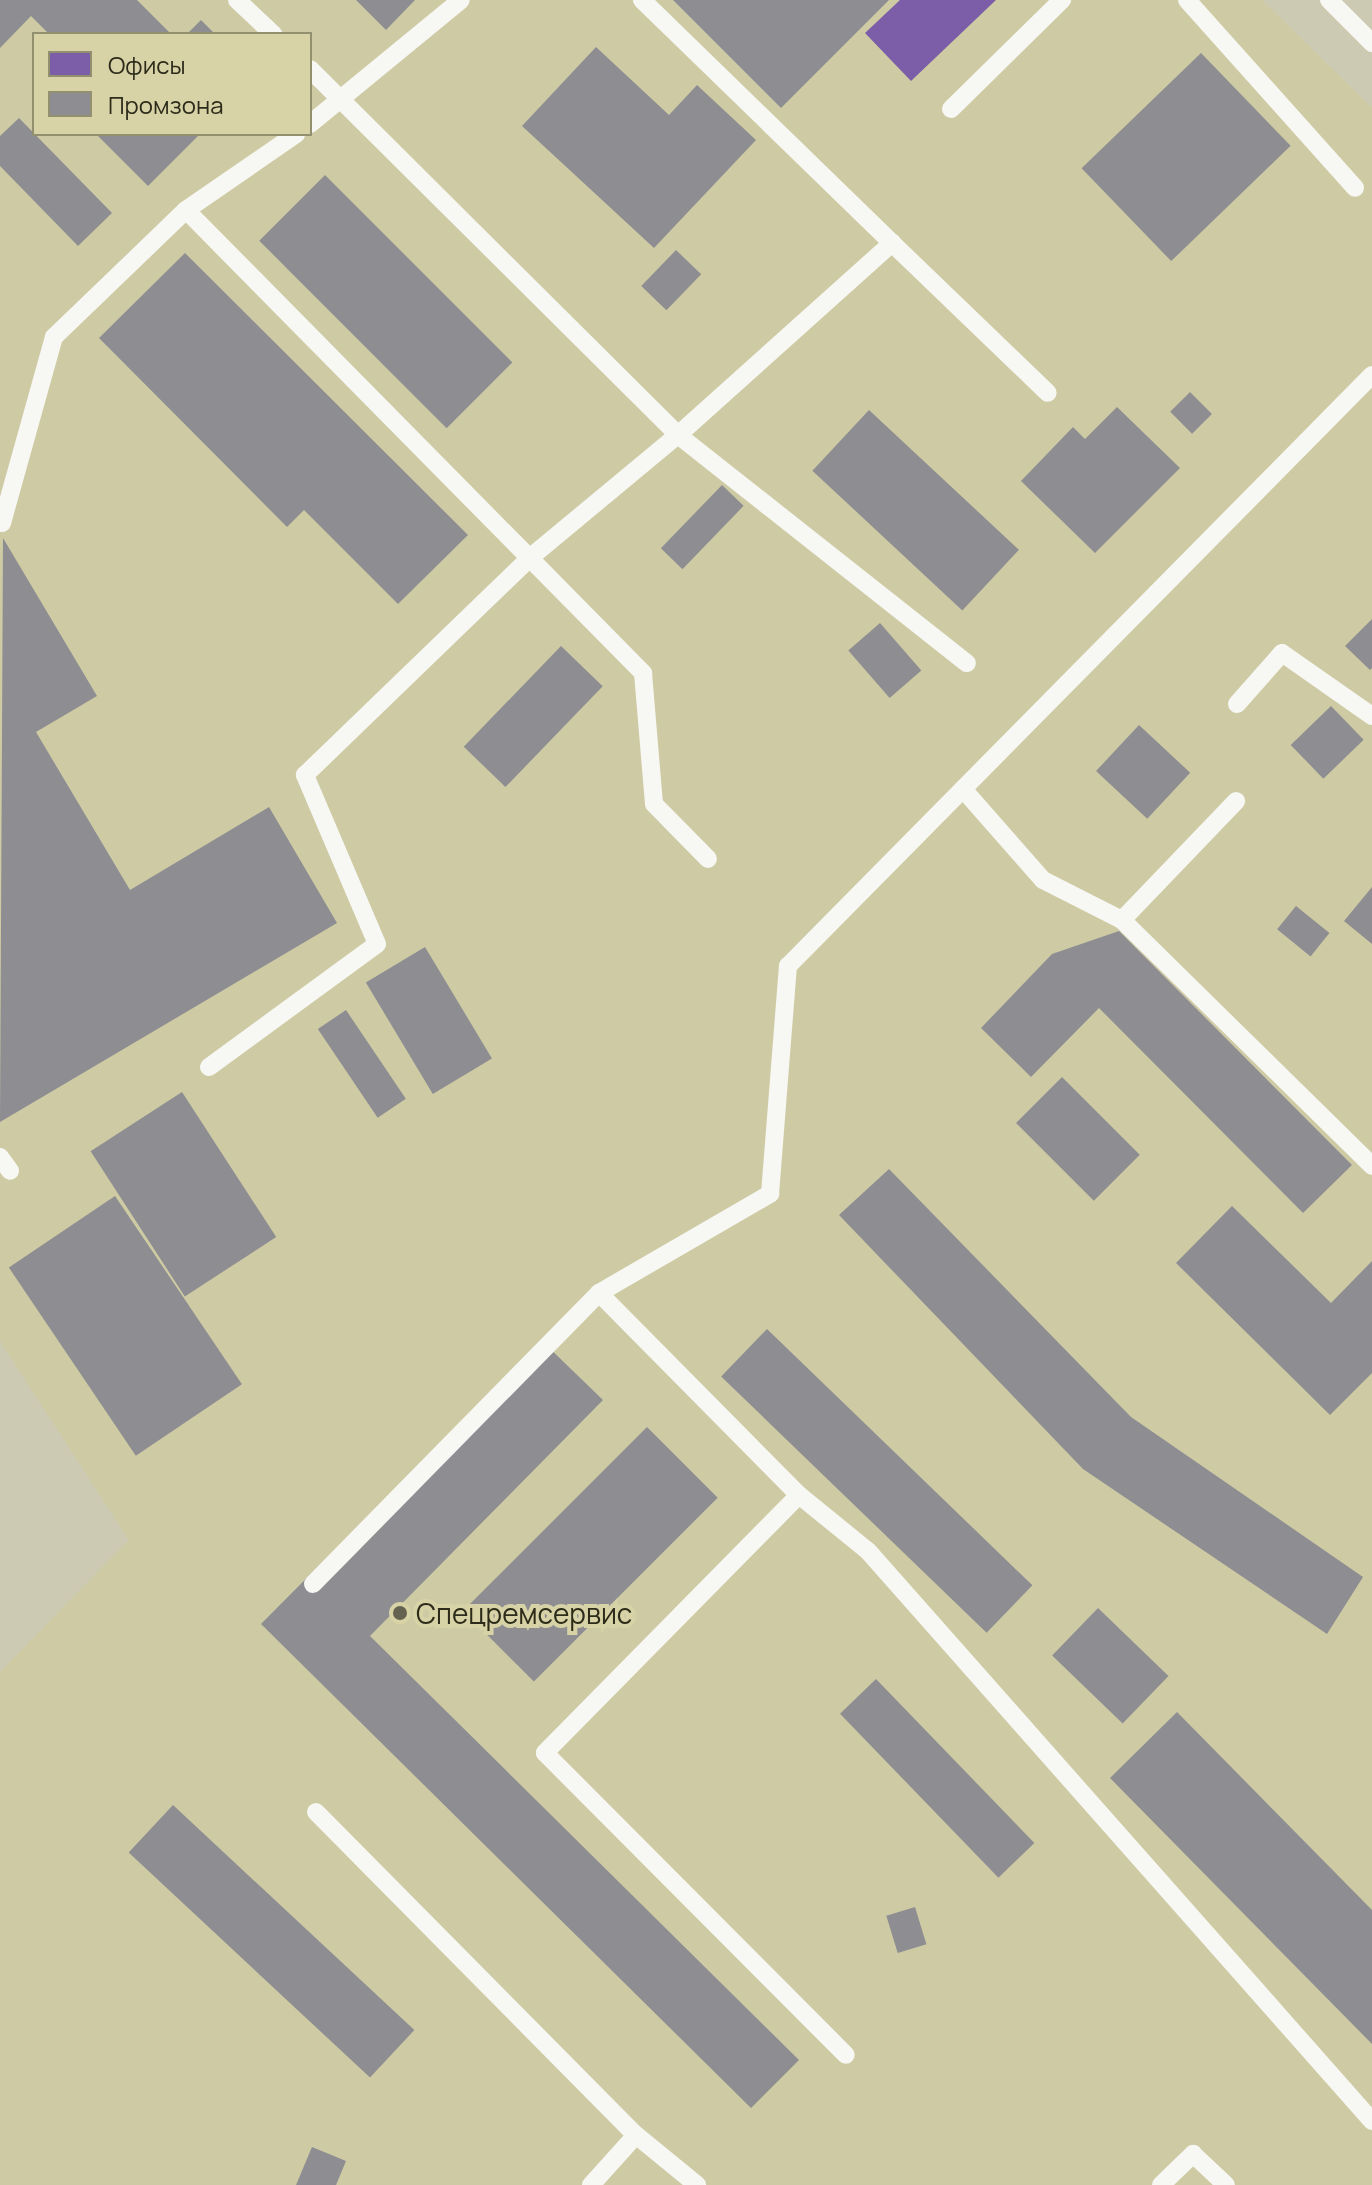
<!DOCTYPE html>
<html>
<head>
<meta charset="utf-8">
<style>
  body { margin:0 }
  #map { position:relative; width:1372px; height:2185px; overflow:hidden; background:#cccab2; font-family:Manrope,sans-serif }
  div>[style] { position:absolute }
  .built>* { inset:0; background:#cecba4 }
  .offices>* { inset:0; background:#7b5ea7 }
  .industry>* { inset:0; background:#8d8d92; transform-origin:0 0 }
  .service>* { height:18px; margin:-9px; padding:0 9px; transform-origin:9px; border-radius:9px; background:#f7f7f3 }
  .dots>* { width:22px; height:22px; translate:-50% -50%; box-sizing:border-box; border:4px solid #d7d3a7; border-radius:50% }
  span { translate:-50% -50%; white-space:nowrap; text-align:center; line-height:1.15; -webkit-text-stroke:8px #d7d3a7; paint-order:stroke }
  .poi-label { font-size:28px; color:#2d2c1b }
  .left { translate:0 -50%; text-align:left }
  .legend { position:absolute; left:32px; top:32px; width:280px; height:104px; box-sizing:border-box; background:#d7d3a7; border:2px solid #93906f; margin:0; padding:10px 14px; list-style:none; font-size:24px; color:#2d2c1b }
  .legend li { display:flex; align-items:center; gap:16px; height:40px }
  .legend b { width:40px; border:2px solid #93906f }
</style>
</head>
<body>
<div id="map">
  <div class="built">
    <i style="clip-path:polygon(evenodd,0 0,1262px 0,1372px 108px,1372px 2185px,0 2185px,0 1672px,129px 1540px,0 1341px,0 0,34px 34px,310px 34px,310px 134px,34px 134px,34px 34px)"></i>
  </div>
  <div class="offices">
    <i style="clip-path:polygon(900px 0,996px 0,911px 81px,865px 33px)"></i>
  </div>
  <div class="industry">
    <i style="clip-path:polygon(0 0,137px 0,171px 34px,49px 34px,31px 16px,0 48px)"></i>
    <i style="clip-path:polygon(356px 0,415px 0,386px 30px)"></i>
    <i style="clip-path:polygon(673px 0,889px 0,781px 108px)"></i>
    <i style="clip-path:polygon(201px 20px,215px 34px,187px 34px)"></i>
    <i style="clip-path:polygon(596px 47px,669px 115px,697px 85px,756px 140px,654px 248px,522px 126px)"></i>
    <i style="left:1201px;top:53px;width:129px;height:166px;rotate:46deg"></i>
    <i style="clip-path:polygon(19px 118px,112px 213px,78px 246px,0 166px,0 136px)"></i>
    <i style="clip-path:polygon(96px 134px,200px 134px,148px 186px)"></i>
    <i style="left:325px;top:175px;width:265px;height:93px;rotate:45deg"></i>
    <i style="left:676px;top:250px;width:35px;height:50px;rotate:44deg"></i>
    <i style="clip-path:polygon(185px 253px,468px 535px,398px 604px,304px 510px,287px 527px,99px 338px)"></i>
    <i style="left:1190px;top:392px;width:31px;height:28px;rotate:45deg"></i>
    <i style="clip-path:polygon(1117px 407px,1180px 468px,1095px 553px,1021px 481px,1073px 427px,1085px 439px)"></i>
    <i style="left:869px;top:410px;width:205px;height:83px;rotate:43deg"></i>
    <i style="left:722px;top:485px;width:30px;height:88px;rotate:44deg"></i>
    <i style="clip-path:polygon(3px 538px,97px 696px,36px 732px,130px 890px,269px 807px,337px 923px,0 1122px)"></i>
    <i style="clip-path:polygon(1372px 619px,1372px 668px,1370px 670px,1345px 646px)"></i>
    <i style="left:880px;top:623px;width:63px;height:42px;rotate:49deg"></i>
    <i style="left:561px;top:646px;width:58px;height:140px;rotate:44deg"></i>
    <i style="left:1331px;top:706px;width:47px;height:56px;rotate:46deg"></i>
    <i style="left:1139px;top:725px;width:70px;height:63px;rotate:43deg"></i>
    <i style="clip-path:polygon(1372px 887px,1372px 944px,1344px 921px)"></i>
    <i style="left:1296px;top:906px;width:43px;height:30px;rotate:39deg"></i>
    <i style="clip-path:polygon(1119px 931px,1352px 1165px,1303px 1213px,1099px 1008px,1031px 1077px,981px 1028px,1052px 954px)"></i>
    <i style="left:425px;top:947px;width:130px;height:69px;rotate:59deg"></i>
    <i style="left:346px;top:1010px;width:107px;height:34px;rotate:56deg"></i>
    <i style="left:1062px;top:1077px;width:110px;height:65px;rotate:45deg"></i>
    <i style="left:182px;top:1092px;width:173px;height:109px;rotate:57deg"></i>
    <i style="clip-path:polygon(889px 1169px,1131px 1417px,1363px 1577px,1327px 1634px,1083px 1469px,839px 1215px)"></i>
    <i style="left:115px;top:1196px;width:227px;height:128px;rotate:56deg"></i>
    <i style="clip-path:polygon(1232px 1206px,1331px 1303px,1372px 1261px,1372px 1373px,1330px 1415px,1176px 1263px)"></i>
    <i style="left:767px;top:1329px;width:369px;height:66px;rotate:44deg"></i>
    <i style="clip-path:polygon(542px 1341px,603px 1400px,370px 1636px,799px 2060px,751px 2108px,261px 1624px)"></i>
    <i style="left:647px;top:1427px;width:100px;height:260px;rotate:45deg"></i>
    <i style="left:1098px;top:1608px;width:98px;height:66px;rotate:44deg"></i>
    <i style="left:876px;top:1679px;width:228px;height:50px;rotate:46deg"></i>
    <i style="clip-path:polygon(1177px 1712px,1372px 1910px,1372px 2044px,1110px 1778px)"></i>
    <i style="left:173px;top:1805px;width:330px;height:65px;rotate:43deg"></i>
    <i style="left:915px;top:1907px;width:39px;height:30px;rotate:73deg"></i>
    <i style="clip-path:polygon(312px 2147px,346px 2161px,336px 2185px,296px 2185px)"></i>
  </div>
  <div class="service">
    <i style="left:237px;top:0;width:50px;rotate:43.4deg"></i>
    <i style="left:1187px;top:0;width:252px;rotate:48.2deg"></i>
    <i style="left:1329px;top:0;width:61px;rotate:45deg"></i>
    <i style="left:310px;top:69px;width:519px;rotate:44.84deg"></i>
    <i style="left:678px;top:435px;width:368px;rotate:38.3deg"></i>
    <i style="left:951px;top:109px;width:156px;rotate:-44.5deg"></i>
    <i style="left:310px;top:124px;width:195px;rotate:-39.4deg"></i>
    <i style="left:186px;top:210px;width:651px;rotate:45.37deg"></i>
    <i style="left:643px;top:673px;width:131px;rotate:85.2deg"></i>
    <i style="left:654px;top:804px;width:77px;rotate:45.5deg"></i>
    <i style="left:892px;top:243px;width:216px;rotate:43.9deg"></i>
    <i style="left:2px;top:523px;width:193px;rotate:-74.4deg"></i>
    <i style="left:54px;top:337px;width:183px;rotate:-43.9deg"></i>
    <i style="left:186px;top:210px;width:134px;rotate:-34.6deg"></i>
    <i style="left:1237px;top:704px;width:68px;rotate:-48.6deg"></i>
    <i style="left:1282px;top:653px;width:110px;rotate:35deg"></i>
    <i style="left:963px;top:789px;width:121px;rotate:48.7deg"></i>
    <i style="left:1043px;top:880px;width:89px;rotate:26.9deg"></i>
    <i style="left:1122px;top:920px;width:351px;rotate:44.5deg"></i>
    <i style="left:1122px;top:920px;width:165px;rotate:-46.2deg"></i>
    <i style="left:209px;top:1067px;width:208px;rotate:-36.2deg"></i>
    <i style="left:377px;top:944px;width:184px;rotate:-113.1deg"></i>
    <i style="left:305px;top:775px;width:315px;rotate:-44deg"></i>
    <i style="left:532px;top:556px;width:190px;rotate:-39.7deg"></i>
    <i style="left:678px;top:435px;width:288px;rotate:-41.9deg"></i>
    <i style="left:892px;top:243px;width:349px;rotate:-135.8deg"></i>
    <i style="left:0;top:1157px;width:17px;rotate:54deg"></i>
    <i style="left:599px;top:1293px;width:284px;rotate:45.3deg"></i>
    <i style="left:799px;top:1495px;width:89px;rotate:39.1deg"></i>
    <i style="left:868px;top:1551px;width:761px;rotate:48.52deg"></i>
    <i style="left:799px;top:1495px;width:362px;rotate:134.6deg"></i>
    <i style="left:545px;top:1753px;width:426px;rotate:45.1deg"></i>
    <i style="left:313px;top:1584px;width:408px;rotate:-45.5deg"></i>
    <i style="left:599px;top:1293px;width:198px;rotate:-30.1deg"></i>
    <i style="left:770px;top:1194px;width:229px;rotate:-85.5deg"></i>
    <i style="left:788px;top:966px;width:831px;rotate:-45.34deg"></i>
    <i style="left:316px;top:1812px;width:455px;rotate:45.3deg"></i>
    <i style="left:636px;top:2135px;width:79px;rotate:39.3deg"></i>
    <i style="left:591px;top:2185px;width:67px;rotate:-48deg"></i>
    <i style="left:1161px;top:2185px;width:45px;rotate:-44.1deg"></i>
    <i style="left:1193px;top:2154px;width:45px;rotate:43.2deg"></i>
  </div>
  <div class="dots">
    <i style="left:400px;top:1613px;background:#656350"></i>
  </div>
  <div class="poi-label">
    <span class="left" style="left:416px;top:1613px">Спецремсервис</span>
  </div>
  <ul class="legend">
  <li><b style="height:22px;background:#7b5ea7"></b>Офисы</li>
  <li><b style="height:22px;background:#8d8d92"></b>Промзона</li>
  </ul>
</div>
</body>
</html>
